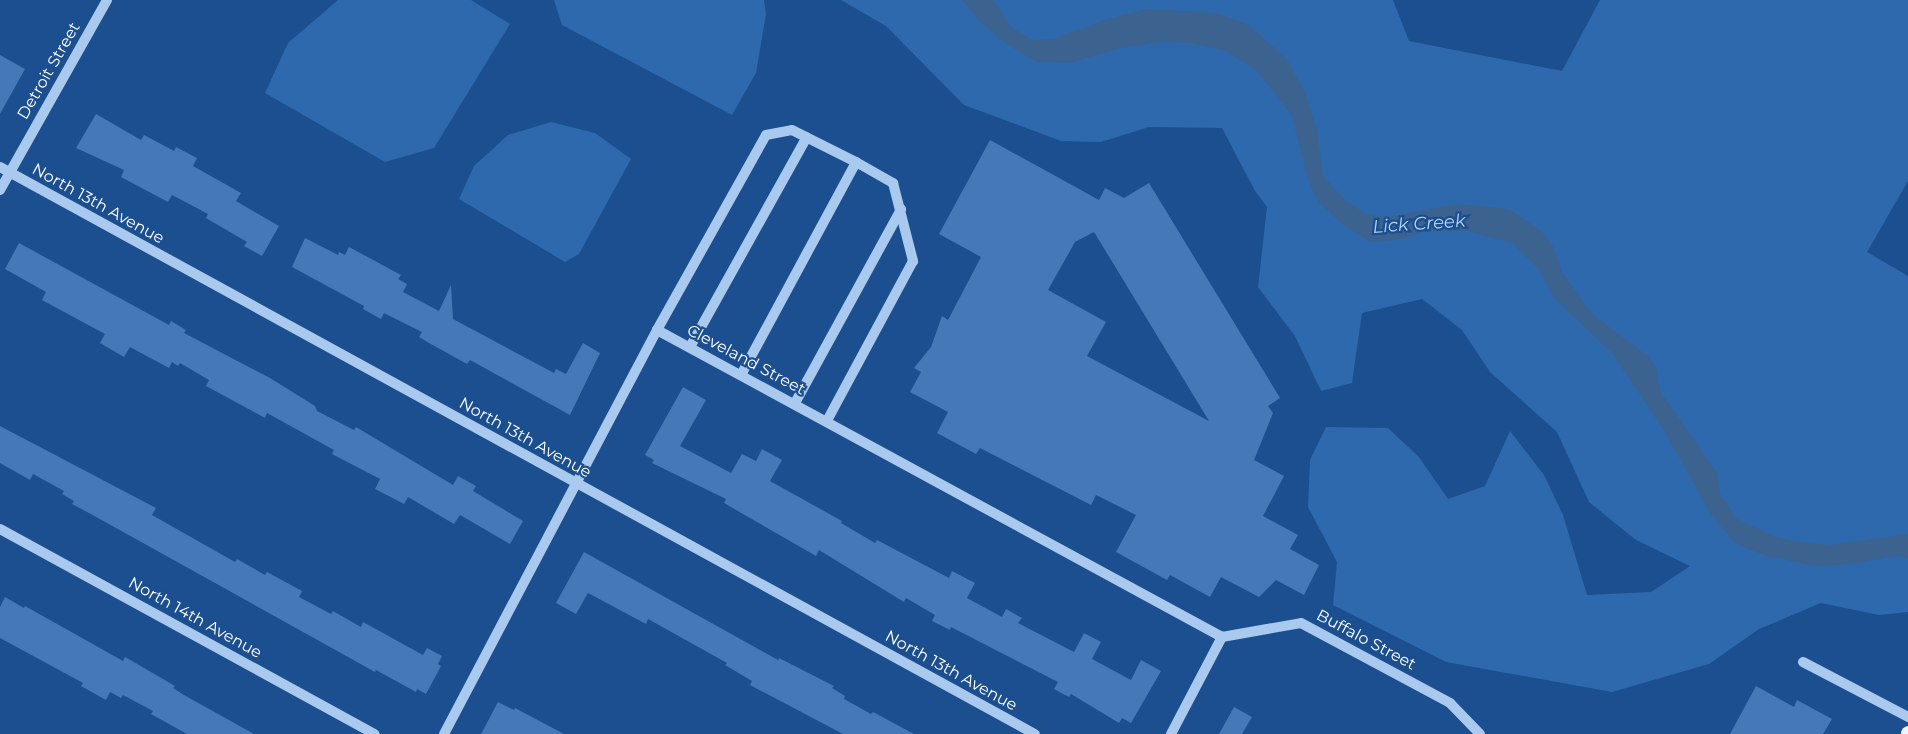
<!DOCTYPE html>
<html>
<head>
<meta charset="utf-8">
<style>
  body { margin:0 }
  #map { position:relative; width:1908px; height:734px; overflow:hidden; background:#1b4f8f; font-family:Montserrat,sans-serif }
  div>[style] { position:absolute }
  .green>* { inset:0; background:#2e69ad }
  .water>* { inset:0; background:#3c6290 }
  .building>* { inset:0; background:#4478b7 }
  .minor>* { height:10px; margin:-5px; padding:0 5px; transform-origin:5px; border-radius:5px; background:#a9c9ee }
  .major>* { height:15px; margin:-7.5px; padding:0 7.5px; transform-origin:7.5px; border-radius:7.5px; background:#f0f6ff }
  span { translate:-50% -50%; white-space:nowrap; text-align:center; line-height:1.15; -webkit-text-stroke:4.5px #1b4f8f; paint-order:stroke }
  .street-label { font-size:16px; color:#fff }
  .water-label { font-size:18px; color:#b5d3f5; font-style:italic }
</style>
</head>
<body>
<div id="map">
  <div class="green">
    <i style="clip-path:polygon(338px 0,471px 0,510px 24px,434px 148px,385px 162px,265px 93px,288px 43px)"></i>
    <i style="clip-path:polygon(554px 0,764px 0,766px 14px,756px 73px,732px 115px,562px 25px)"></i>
    <i style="clip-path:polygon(841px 0,1393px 0,1409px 41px,1562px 71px,1600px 0,1908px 0,1908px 181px,1867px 252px,1908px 276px,1908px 612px,1879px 615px,1821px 603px,1759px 629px,1709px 664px,1612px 692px,1446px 662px,1333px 605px,1337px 562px,1308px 507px,1310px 460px,1326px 427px,1388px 428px,1419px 457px,1448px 499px,1485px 486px,1510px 431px,1544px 475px,1563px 515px,1587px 595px,1651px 592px,1690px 566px,1636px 540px,1589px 502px,1557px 432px,1490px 372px,1462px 330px,1422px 299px,1362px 313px,1352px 383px,1321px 391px,1295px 336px,1258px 287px,1267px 207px,1255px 191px,1222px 128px,1149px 127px,1101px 142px,1061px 141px,964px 105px,886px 26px)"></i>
    <i style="clip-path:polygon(551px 122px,595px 133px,631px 159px,579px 254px,565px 262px,459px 199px,474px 166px,508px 135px)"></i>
  </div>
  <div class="water">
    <i style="clip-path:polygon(962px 0,993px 0,1012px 28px,1033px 40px,1054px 39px,1104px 20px,1148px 9px,1215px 13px,1247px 24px,1287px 59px,1305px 93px,1317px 130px,1323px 176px,1344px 199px,1367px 215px,1387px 217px,1458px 204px,1509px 209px,1541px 231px,1553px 246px,1562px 272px,1593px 315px,1649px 357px,1656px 368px,1660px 391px,1717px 473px,1720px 494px,1737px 519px,1776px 537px,1804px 543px,1830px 545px,1908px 534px,1908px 558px,1898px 556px,1852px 564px,1817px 566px,1766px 556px,1735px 543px,1710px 513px,1665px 432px,1612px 353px,1555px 299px,1537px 267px,1512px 243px,1467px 231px,1425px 231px,1396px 240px,1370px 242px,1344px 225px,1318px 202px,1308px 179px,1292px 116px,1257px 71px,1226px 51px,1191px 43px,1159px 42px,1121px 48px,1069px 63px,1037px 62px,1005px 43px,979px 21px)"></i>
  </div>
  <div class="building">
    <i style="clip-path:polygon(0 55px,25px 69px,0 114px)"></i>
    <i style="clip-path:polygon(96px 114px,141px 140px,144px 135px,174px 151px,176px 147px,197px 158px,193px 166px,241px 193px,236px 201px,279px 226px,262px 256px,244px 246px,247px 242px,206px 218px,208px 214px,172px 195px,168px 202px,121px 177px,124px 170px,76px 148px)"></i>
    <i style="clip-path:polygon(evenodd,990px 140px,1099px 200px,1105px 188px,1124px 198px,1149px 183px,1280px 398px,1268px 406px,1273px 413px,1254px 460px,1284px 476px,1263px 516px,1298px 535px,1290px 549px,1319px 565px,1304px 595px,1276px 580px,1259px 597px,1221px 577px,1210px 597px,1170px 575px,1167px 580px,1116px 552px,1136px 515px,1096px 495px,1091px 505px,980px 448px,976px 454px,937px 433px,948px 412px,910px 392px,921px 372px,914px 368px,931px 347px,942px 316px,948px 320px,981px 257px,939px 234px,990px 140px,1094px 232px,1119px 273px,1209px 421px,1087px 356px,1106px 322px,1048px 290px,1075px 242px,1094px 232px)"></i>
    <i style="clip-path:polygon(305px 238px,338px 255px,339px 252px,345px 255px,349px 247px,401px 275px,398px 279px,407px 284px,403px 292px,439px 311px,451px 285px,453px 319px,554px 373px,556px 369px,566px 374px,583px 343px,600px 353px,570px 415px,470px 360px,467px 364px,429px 343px,419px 337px,422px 332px,384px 313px,381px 319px,363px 309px,364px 306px,292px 267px)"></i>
    <i style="clip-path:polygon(19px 243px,169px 325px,171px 321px,186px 330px,184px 333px,270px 378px,315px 406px,317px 411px,354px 430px,356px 427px,453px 485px,458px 476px,476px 486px,473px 491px,523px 521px,510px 544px,460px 515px,454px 524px,408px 497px,404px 504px,375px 489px,380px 479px,332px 454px,334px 450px,267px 413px,265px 418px,206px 386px,209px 380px,180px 363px,178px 366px,172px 362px,169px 368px,130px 347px,124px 357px,100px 343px,105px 334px,42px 300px,46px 292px,5px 269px)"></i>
    <i style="clip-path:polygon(683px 387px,706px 400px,680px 446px,731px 473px,742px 454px,756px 461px,762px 449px,782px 460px,770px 481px,842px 521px,841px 523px,875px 543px,877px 540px,949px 578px,952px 571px,975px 583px,967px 598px,1002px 617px,1006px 609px,1022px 618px,1018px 623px,1074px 652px,1084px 633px,1101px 642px,1092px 659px,1131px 680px,1141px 660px,1161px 671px,1131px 723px,1122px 718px,1119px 723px,1071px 694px,1069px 697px,1054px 689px,1058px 682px,951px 627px,950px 630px,932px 621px,935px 615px,906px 598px,904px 602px,819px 550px,816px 556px,724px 503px,726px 499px,652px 463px,654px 460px,645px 455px)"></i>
    <i style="clip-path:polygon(0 426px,156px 508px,152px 515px,235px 562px,237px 559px,265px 575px,267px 572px,302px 591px,299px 597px,331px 614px,333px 611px,361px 627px,363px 622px,423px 655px,427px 648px,442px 656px,438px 664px,441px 666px,426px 694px,417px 689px,416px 692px,376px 670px,375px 672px,89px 513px,72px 504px,74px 501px,62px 494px,64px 491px,33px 474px,30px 480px,0 463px)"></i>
    <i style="clip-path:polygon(584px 552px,778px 660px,779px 658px,834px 686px,832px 688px,845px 696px,844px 699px,871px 714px,873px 712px,914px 734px,843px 734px,750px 685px,752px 681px,725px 665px,727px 663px,648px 619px,646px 624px,588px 593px,576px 614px,556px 603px)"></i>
    <i style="clip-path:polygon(5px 597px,24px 608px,25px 606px,123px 661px,125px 657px,139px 665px,175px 686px,173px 688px,184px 695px,254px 734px,187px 734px,151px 714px,153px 711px,123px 695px,121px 698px,110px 692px,106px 700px,81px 686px,83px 683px,0 638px,0 607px)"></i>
    <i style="clip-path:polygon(1756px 686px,1794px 707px,1797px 700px,1832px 719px,1823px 734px,1730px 734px)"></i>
    <i style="clip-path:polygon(498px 702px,514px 710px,515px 708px,564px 734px,481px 734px)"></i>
    <i style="clip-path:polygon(1234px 707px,1252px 717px,1242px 734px,1219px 734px)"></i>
  </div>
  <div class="minor">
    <i style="left:0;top:167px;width:1180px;rotate:28.72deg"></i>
    <i style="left:0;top:190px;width:218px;rotate:-60.6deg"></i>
    <i style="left:657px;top:330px;width:223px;rotate:-60.8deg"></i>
    <i style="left:766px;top:135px;width:26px;rotate:-11deg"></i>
    <i style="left:792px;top:130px;width:72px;rotate:26.6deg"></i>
    <i style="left:856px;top:162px;width:43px;rotate:29.6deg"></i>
    <i style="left:893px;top:183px;width:81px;rotate:75.6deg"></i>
    <i style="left:913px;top:261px;width:182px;rotate:118.3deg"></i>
    <i style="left:690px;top:347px;width:240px;rotate:-60.9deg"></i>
    <i style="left:741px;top:375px;width:242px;rotate:-61.6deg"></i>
    <i style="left:795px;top:403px;width:221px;rotate:-61.3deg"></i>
    <i style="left:0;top:529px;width:427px;rotate:28.7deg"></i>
    <i style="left:1222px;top:637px;width:80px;rotate:-10deg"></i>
    <i style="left:1301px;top:623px;width:169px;rotate:28.2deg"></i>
    <i style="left:1450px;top:703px;width:43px;rotate:45.9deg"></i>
    <i style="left:1803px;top:662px;width:119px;rotate:27.6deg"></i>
    <i style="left:444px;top:734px;width:457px;rotate:-62.2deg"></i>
    <i style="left:657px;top:330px;width:643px;rotate:28.52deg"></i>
    <i style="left:1171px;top:734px;width:110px;rotate:-62.3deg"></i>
  </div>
  <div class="major">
    <i style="left:1908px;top:734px;width:1px;rotate:-90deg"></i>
  </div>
  <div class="street-label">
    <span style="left:49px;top:71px;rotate:-60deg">Detroit Street</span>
    <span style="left:98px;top:204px;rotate:29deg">North 13th Avenue</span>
    <span style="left:746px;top:360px;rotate:28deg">Cleveland Street</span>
    <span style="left:525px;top:438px;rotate:29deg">North 13th Avenue</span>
    <span style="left:195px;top:618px;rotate:29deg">North 14th Avenue</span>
    <span style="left:1366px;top:640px;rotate:28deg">Buffalo Street</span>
    <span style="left:951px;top:671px;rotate:29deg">North 13th Avenue</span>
  </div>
  <div class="water-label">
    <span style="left:1419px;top:224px;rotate:-4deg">Lick Creek</span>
  </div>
</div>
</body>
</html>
